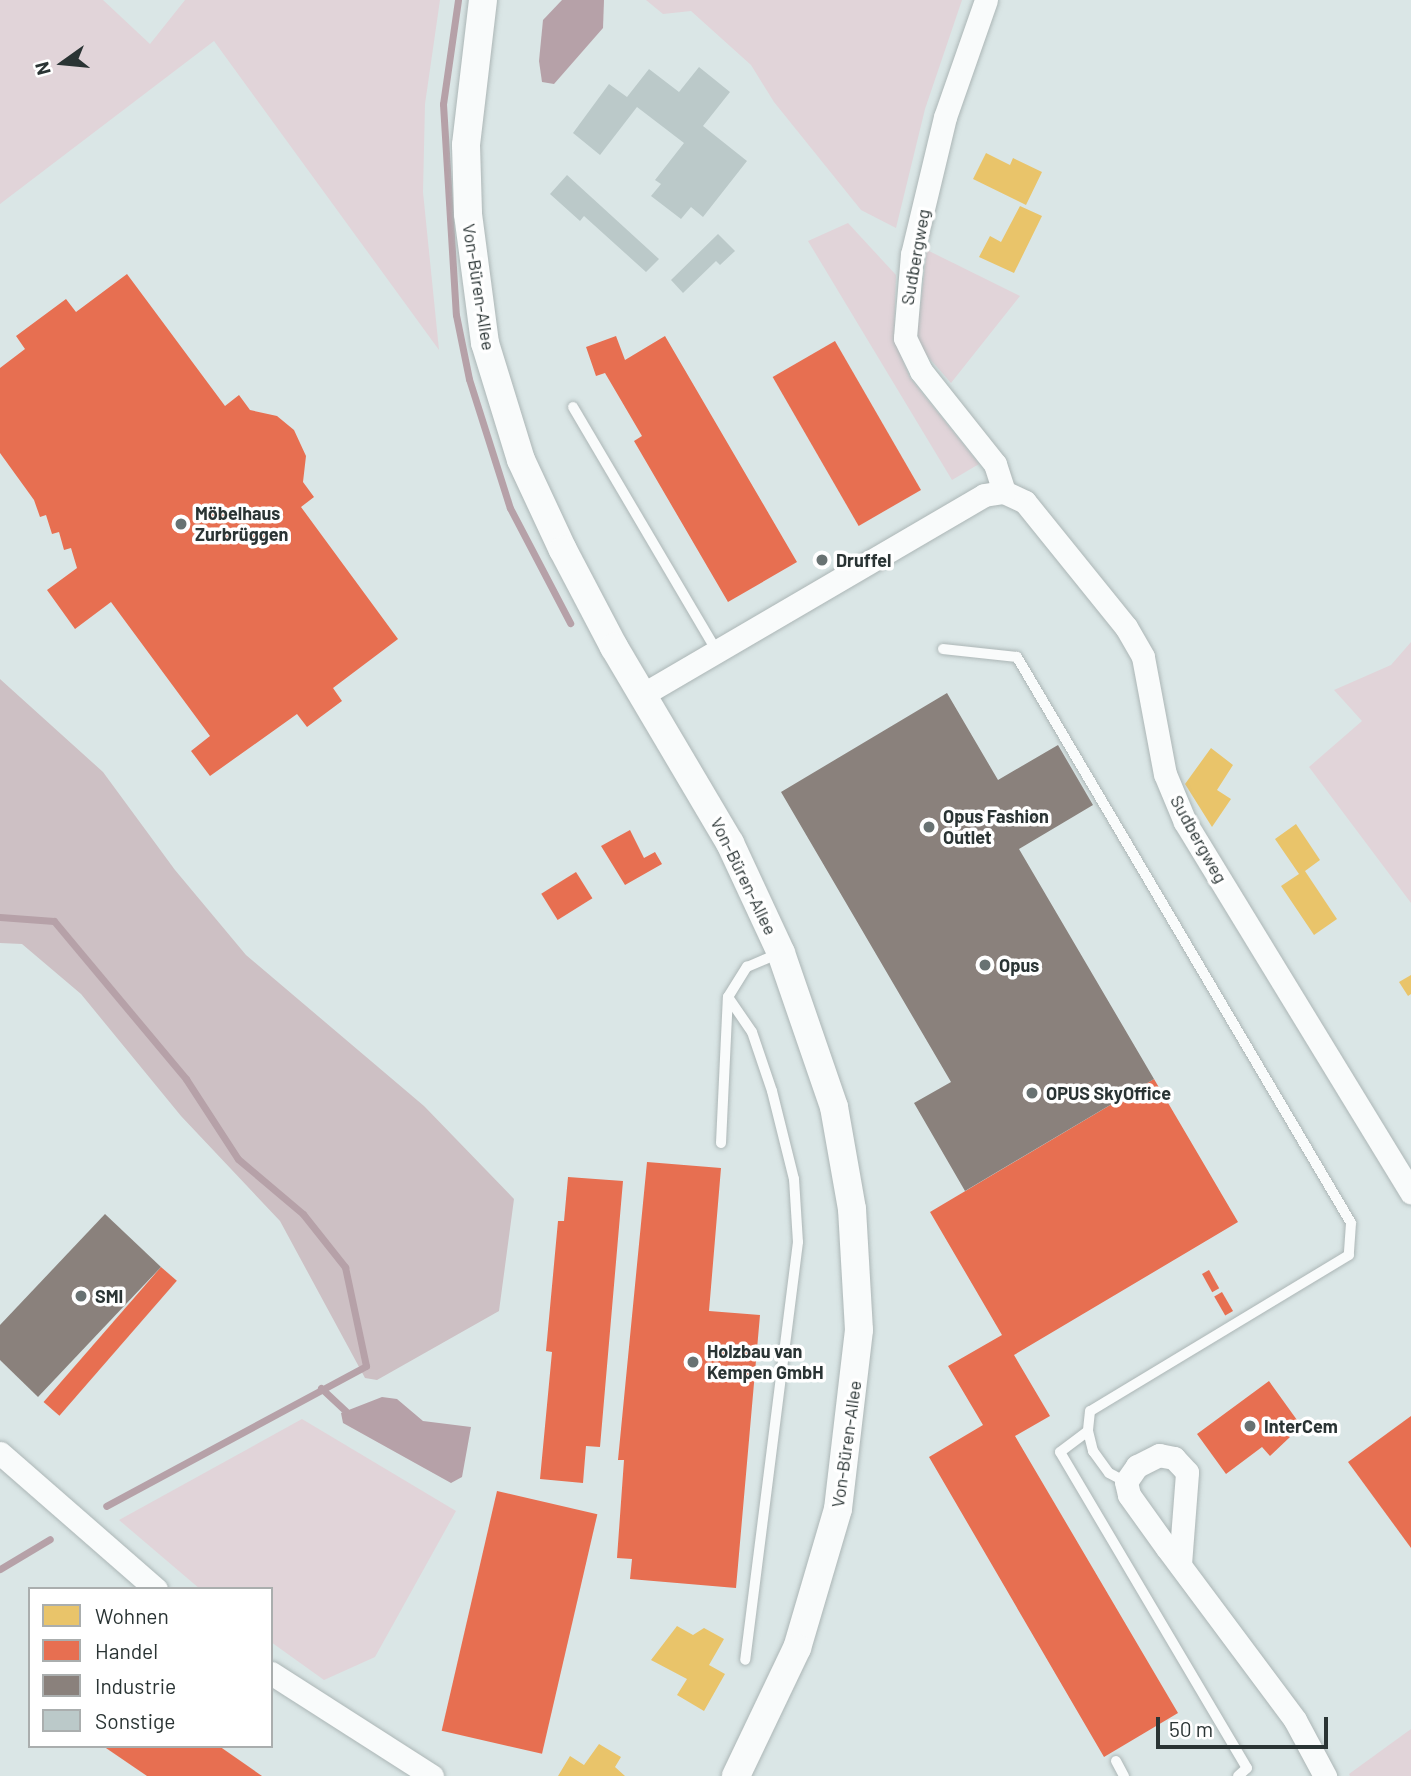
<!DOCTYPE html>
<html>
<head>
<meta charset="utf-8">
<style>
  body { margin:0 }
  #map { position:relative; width:1411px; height:1776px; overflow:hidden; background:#dae6e6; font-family:Barlow,sans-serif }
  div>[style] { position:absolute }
  .green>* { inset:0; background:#e1d4d9 }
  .forest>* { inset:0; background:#cdc0c4 }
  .water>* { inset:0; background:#b6a1a8 }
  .homes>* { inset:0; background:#e9c46a }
  .shops>* { inset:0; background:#e76f51; transform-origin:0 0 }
  .industry>* { inset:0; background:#8a817c }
  .stream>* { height:7px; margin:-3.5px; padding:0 3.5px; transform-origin:3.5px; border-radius:3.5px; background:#b6a1a8 }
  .building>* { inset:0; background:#bbc9c9 }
  .roads { filter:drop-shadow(0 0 2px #acb6b6) drop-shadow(0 0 2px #acb6b6) }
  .service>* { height:10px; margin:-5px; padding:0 5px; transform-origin:5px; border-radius:5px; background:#f9fbfb }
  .minor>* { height:23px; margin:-11.5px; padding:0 11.5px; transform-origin:11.5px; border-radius:11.5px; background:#f9fbfb }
  .tertiary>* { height:28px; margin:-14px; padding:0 14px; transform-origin:14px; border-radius:14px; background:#f9fbfb }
  .dots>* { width:19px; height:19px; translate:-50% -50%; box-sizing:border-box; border:4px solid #fff; border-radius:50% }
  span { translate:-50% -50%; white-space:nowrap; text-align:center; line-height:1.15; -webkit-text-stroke:7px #fff; paint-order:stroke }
  .street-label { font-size:18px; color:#2a3434 }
  .poi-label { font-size:18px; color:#2a3434; font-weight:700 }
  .left { translate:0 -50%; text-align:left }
  .legend { position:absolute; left:28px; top:1587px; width:245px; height:161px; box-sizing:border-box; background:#fff; border:2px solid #aaaeae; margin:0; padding:9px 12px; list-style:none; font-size:21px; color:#2a3434 }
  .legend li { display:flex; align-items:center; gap:14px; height:35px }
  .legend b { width:35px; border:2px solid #aaaeae }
  .north { position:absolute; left:28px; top:28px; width:70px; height:70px; -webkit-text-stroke:5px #fff; paint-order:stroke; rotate:255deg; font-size:19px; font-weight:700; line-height:28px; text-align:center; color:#2a3434 }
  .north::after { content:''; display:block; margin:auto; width:24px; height:32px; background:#2a3434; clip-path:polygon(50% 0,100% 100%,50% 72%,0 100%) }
  .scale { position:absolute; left:1156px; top:1717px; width:172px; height:32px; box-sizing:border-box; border:4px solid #2a3434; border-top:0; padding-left:9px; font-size:21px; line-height:24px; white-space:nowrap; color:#2a3434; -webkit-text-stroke:5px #fff; paint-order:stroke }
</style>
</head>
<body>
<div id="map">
  <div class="green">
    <i style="clip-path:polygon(0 0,103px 0,150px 44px,185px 0,440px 0,425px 104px,423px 192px,439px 350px,214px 41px,0 204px)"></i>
    <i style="clip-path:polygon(646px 0,962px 0,925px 109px,896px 228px,861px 210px,774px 102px,751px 65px,691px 11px,663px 14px)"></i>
    <i style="clip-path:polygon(848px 223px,896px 275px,894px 340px,910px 378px,979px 464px,952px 480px,808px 241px)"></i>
    <i style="clip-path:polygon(927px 250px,1020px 296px,951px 383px,922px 350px,917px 333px)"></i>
    <i style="clip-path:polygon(1411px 642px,1411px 903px,1309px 767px,1362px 721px,1334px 690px,1391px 665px)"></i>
    <i style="clip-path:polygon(302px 1419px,456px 1511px,375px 1657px,324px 1680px,271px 1642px,271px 1589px,200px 1589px,119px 1520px)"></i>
    <i style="clip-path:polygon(1411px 1729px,1411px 1776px,1350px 1776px,1349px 1774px)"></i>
  </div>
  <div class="forest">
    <i style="clip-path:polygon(0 679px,103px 772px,175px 870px,246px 955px,424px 1106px,514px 1199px,499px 1311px,377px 1380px,365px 1378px,280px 1221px,181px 1116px,81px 994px,22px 944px,0 943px)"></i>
  </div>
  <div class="water">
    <i style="clip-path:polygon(562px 0,604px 0,603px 28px,554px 84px,542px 82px,539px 61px,543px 20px)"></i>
    <i style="clip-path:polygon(382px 1397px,397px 1399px,423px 1421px,471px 1427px,462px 1477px,451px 1483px,343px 1423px,341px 1413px)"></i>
  </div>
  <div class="homes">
    <i style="clip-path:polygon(986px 153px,1010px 165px,1013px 158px,1042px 172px,1026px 205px,973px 179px)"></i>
    <i style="clip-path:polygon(1020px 206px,1042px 216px,1014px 273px,979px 257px,990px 236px,1001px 242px)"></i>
    <i style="clip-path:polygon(1211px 748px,1233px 765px,1217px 790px,1231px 799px,1212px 827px,1185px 784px)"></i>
    <i style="clip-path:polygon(1296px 824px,1320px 860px,1305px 871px,1337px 919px,1314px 935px,1281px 886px,1299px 874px,1275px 839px)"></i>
    <i style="clip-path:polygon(1411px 975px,1411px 994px,1408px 996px,1399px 982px)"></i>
    <i style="clip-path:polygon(677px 1626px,693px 1635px,704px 1628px,724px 1639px,709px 1665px,725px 1674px,704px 1711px,677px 1695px,687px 1679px,651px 1660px)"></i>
    <i style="clip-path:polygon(599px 1744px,621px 1757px,615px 1767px,625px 1776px,558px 1776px,570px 1756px,584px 1765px)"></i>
  </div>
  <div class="shops">
    <i style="clip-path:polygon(127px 274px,225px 406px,239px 395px,250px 410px,277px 416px,294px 430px,306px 456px,303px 482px,314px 497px,301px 507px,398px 639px,333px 688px,342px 701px,307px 727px,297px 714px,210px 776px,191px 751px,210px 736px,111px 602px,75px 629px,47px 590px,77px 568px,71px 548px,64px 550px,59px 532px,52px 534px,46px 515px,40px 517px,34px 500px,0 453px,0 368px,25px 349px,16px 336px,66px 299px,76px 312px)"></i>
    <i style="clip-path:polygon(616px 336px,625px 360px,665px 336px,797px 562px,728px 602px,634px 441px,642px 436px,605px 373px,596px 376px,586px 347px)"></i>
    <i style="left:835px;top:341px;width:172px;height:72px;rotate:60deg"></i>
    <i style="clip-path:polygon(630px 830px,644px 858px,655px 852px,662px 864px,625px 885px,601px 846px)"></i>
    <i style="left:576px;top:872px;width:31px;height:41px;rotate:58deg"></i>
    <i style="clip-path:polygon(1154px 1079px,1238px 1222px,1014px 1355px,1050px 1416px,1015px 1436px,1178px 1713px,1104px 1757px,929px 1457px,983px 1425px,948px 1366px,1002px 1335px,930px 1212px)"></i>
    <i style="clip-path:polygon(647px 1162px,721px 1168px,709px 1311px,760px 1315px,736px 1588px,630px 1579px,632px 1559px,617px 1558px,624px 1460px,618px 1460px)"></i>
    <i style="clip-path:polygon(568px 1177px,623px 1181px,600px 1447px,586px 1446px,583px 1483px,540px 1479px,552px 1352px,546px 1351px,558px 1221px,564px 1221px)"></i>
    <i style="left:161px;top:1267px;width:21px;height:179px;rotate:41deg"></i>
    <i style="left:1209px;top:1270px;width:21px;height:8px;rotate:61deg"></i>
    <i style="left:1222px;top:1292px;width:22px;height:9px;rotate:60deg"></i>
    <i style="clip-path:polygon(1269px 1381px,1297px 1420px,1284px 1431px,1290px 1437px,1270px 1456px,1262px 1447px,1226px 1474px,1197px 1434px)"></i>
    <i style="clip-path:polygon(1411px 1416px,1411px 1548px,1348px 1462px)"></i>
    <i style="left:497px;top:1491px;width:103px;height:246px;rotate:13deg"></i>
    <i style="clip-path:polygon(103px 1746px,219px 1746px,262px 1776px,147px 1776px)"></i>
  </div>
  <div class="industry">
    <i style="clip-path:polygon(947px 693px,998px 780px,1058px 745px,1093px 805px,1019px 849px,1154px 1079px,965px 1191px,914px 1103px,951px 1082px,781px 792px)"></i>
    <i style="clip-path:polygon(105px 1214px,161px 1267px,38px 1397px,0 1360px,0 1325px)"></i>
  </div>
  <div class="stream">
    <i style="left:458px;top:0;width:105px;rotate:98.2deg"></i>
    <i style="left:443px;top:104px;width:211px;rotate:86.5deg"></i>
    <i style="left:456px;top:315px;width:65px;rotate:78.5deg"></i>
    <i style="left:469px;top:379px;width:135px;rotate:72.4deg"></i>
    <i style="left:510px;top:508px;width:130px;rotate:62.4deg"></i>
    <i style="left:0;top:917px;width:54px;rotate:4.2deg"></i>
    <i style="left:54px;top:921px;width:206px;rotate:50.1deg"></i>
    <i style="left:186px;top:1079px;width:95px;rotate:57deg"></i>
    <i style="left:238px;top:1159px;width:85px;rotate:40.2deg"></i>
    <i style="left:303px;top:1214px;width:68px;rotate:51.6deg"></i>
    <i style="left:345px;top:1267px;width:101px;rotate:78deg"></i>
    <i style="left:366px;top:1366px;width:295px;rotate:151.7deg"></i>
    <i style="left:321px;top:1388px;width:34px;rotate:43deg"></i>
    <i style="left:0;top:1569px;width:58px;rotate:-31deg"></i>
  </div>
  <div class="building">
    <i style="clip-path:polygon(699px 67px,730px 92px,703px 126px,747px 161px,703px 217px,691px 207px,681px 219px,651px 196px,661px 184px,655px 180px,684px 143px,637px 107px,600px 155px,573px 133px,609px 84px,627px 97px,649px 69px,679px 92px)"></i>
    <i style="clip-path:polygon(567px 175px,659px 259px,646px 272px,584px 216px,580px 221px,550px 194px)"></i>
    <i style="clip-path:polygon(718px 234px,735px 251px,720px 265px,716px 261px,683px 293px,671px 280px)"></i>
  </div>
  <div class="roads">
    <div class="service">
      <i style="left:573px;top:407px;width:283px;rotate:59.5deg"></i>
      <i style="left:943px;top:649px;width:74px;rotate:6.2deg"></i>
      <i style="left:1017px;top:657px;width:657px;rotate:59.45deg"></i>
      <i style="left:1351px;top:1223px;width:32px;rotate:94deg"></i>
      <i style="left:1349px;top:1255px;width:302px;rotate:148.9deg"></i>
      <i style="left:1090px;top:1411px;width:20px;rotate:96deg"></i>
      <i style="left:1088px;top:1431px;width:21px;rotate:76deg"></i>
      <i style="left:1093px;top:1451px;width:27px;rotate:54deg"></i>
      <i style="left:1109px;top:1473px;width:19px;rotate:28deg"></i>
      <i style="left:728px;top:997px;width:42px;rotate:55.6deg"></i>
      <i style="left:752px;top:1032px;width:62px;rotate:71.3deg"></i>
      <i style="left:772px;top:1091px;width:91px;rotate:76deg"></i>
      <i style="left:794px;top:1179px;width:63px;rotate:86.4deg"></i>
      <i style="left:798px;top:1242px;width:421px;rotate:97.2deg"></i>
      <i style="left:721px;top:1143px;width:146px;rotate:-87.3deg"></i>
      <i style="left:728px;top:997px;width:36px;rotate:-58deg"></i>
      <i style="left:747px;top:967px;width:34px;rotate:-23deg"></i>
      <i style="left:1088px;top:1431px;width:35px;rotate:143deg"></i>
      <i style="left:1060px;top:1452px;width:367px;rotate:59.4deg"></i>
      <i style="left:1247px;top:1768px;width:12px;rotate:138deg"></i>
      <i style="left:1116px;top:1761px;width:17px;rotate:62deg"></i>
    </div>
    <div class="minor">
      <i style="left:986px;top:0;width:124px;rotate:109.3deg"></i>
      <i style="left:945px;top:117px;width:141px;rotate:103.5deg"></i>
      <i style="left:912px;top:254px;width:84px;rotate:94.8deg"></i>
      <i style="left:905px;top:338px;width:37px;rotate:64deg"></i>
      <i style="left:921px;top:371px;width:119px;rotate:51.5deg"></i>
      <i style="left:995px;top:464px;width:29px;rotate:72deg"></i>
      <i style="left:642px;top:695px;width:396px;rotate:-30.3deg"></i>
      <i style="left:984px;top:495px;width:20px;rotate:-9deg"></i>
      <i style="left:1004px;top:492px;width:23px;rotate:25deg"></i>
      <i style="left:1025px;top:502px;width:161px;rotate:51.1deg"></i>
      <i style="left:1126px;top:627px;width:34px;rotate:60deg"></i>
      <i style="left:1143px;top:657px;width:119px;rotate:79.4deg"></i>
      <i style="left:1165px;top:774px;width:52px;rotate:67.4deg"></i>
      <i style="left:1185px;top:822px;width:434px;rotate:58.6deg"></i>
      <i style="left:0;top:1453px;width:207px;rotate:41.1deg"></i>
      <i style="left:1180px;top:1564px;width:92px;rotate:-85.6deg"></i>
      <i style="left:1187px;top:1472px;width:19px;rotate:-133deg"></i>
      <i style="left:1174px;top:1458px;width:15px;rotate:-169deg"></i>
      <i style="left:1159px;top:1455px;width:25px;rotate:153deg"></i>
      <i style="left:1137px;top:1466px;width:19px;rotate:125deg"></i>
      <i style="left:1126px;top:1482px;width:13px;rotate:77deg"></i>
      <i style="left:1129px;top:1495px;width:65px;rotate:54.4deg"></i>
      <i style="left:1167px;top:1548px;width:214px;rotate:53.3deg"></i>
      <i style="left:1295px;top:1720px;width:64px;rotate:61.8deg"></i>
      <i style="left:271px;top:1673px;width:191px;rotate:32.6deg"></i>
    </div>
    <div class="tertiary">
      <i style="left:483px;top:0;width:146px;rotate:96.7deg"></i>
      <i style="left:466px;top:145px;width:69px;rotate:88.3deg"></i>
      <i style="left:468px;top:214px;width:130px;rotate:82.5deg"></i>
      <i style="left:485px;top:343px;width:122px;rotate:72.9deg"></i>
      <i style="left:521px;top:460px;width:99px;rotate:65deg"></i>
      <i style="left:563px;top:550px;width:110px;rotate:62.3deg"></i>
      <i style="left:614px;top:647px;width:228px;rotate:59.4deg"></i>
      <i style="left:730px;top:843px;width:121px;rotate:65.1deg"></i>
      <i style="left:781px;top:953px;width:163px;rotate:71deg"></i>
      <i style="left:834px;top:1107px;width:104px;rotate:80deg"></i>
      <i style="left:852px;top:1209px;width:121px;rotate:86.7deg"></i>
      <i style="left:859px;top:1330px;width:180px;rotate:96.7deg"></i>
      <i style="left:838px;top:1509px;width:145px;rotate:106.4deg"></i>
      <i style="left:797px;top:1648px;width:142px;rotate:115.5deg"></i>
    </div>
  </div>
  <div class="dots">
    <i style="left:181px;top:524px;background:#687272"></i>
    <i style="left:822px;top:560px;background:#687272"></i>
    <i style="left:929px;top:827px;background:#687272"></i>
    <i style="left:985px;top:965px;background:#687272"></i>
    <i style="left:1032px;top:1093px;background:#687272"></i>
    <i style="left:81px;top:1296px;background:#687272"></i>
    <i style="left:693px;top:1362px;background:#687272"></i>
    <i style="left:1250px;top:1426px;background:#687272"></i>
  </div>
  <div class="street-label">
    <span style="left:915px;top:257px;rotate:-80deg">Sudbergweg</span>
    <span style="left:479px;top:287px;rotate:81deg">Von-Büren-Allee</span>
    <span style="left:1199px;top:839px;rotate:61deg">Sudbergweg</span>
    <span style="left:744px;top:876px;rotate:64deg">Von-Büren-Allee</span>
    <span style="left:846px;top:1444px;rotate:-82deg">Von-Büren-Allee</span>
  </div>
  <div class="poi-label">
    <span class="left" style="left:195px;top:524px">Möbelhaus<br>Zurbrüggen</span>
    <span class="left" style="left:836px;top:560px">Druffel</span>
    <span class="left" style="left:943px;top:827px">Opus Fashion<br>Outlet</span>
    <span class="left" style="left:999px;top:965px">Opus</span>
    <span class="left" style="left:1046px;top:1093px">OPUS SkyOffice</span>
    <span class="left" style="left:95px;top:1296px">SMI</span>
    <span class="left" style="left:707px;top:1362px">Holzbau van<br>Kempen GmbH</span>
    <span class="left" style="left:1264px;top:1426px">InterCem</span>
  </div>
  <ul class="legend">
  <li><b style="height:19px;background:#e9c46a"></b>Wohnen</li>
  <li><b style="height:19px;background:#e76f51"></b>Handel</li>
  <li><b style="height:19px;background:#8a817c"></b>Industrie</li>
  <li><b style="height:19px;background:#bbc9c9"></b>Sonstige</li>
  </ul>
  <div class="north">N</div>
  <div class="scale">50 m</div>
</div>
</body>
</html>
